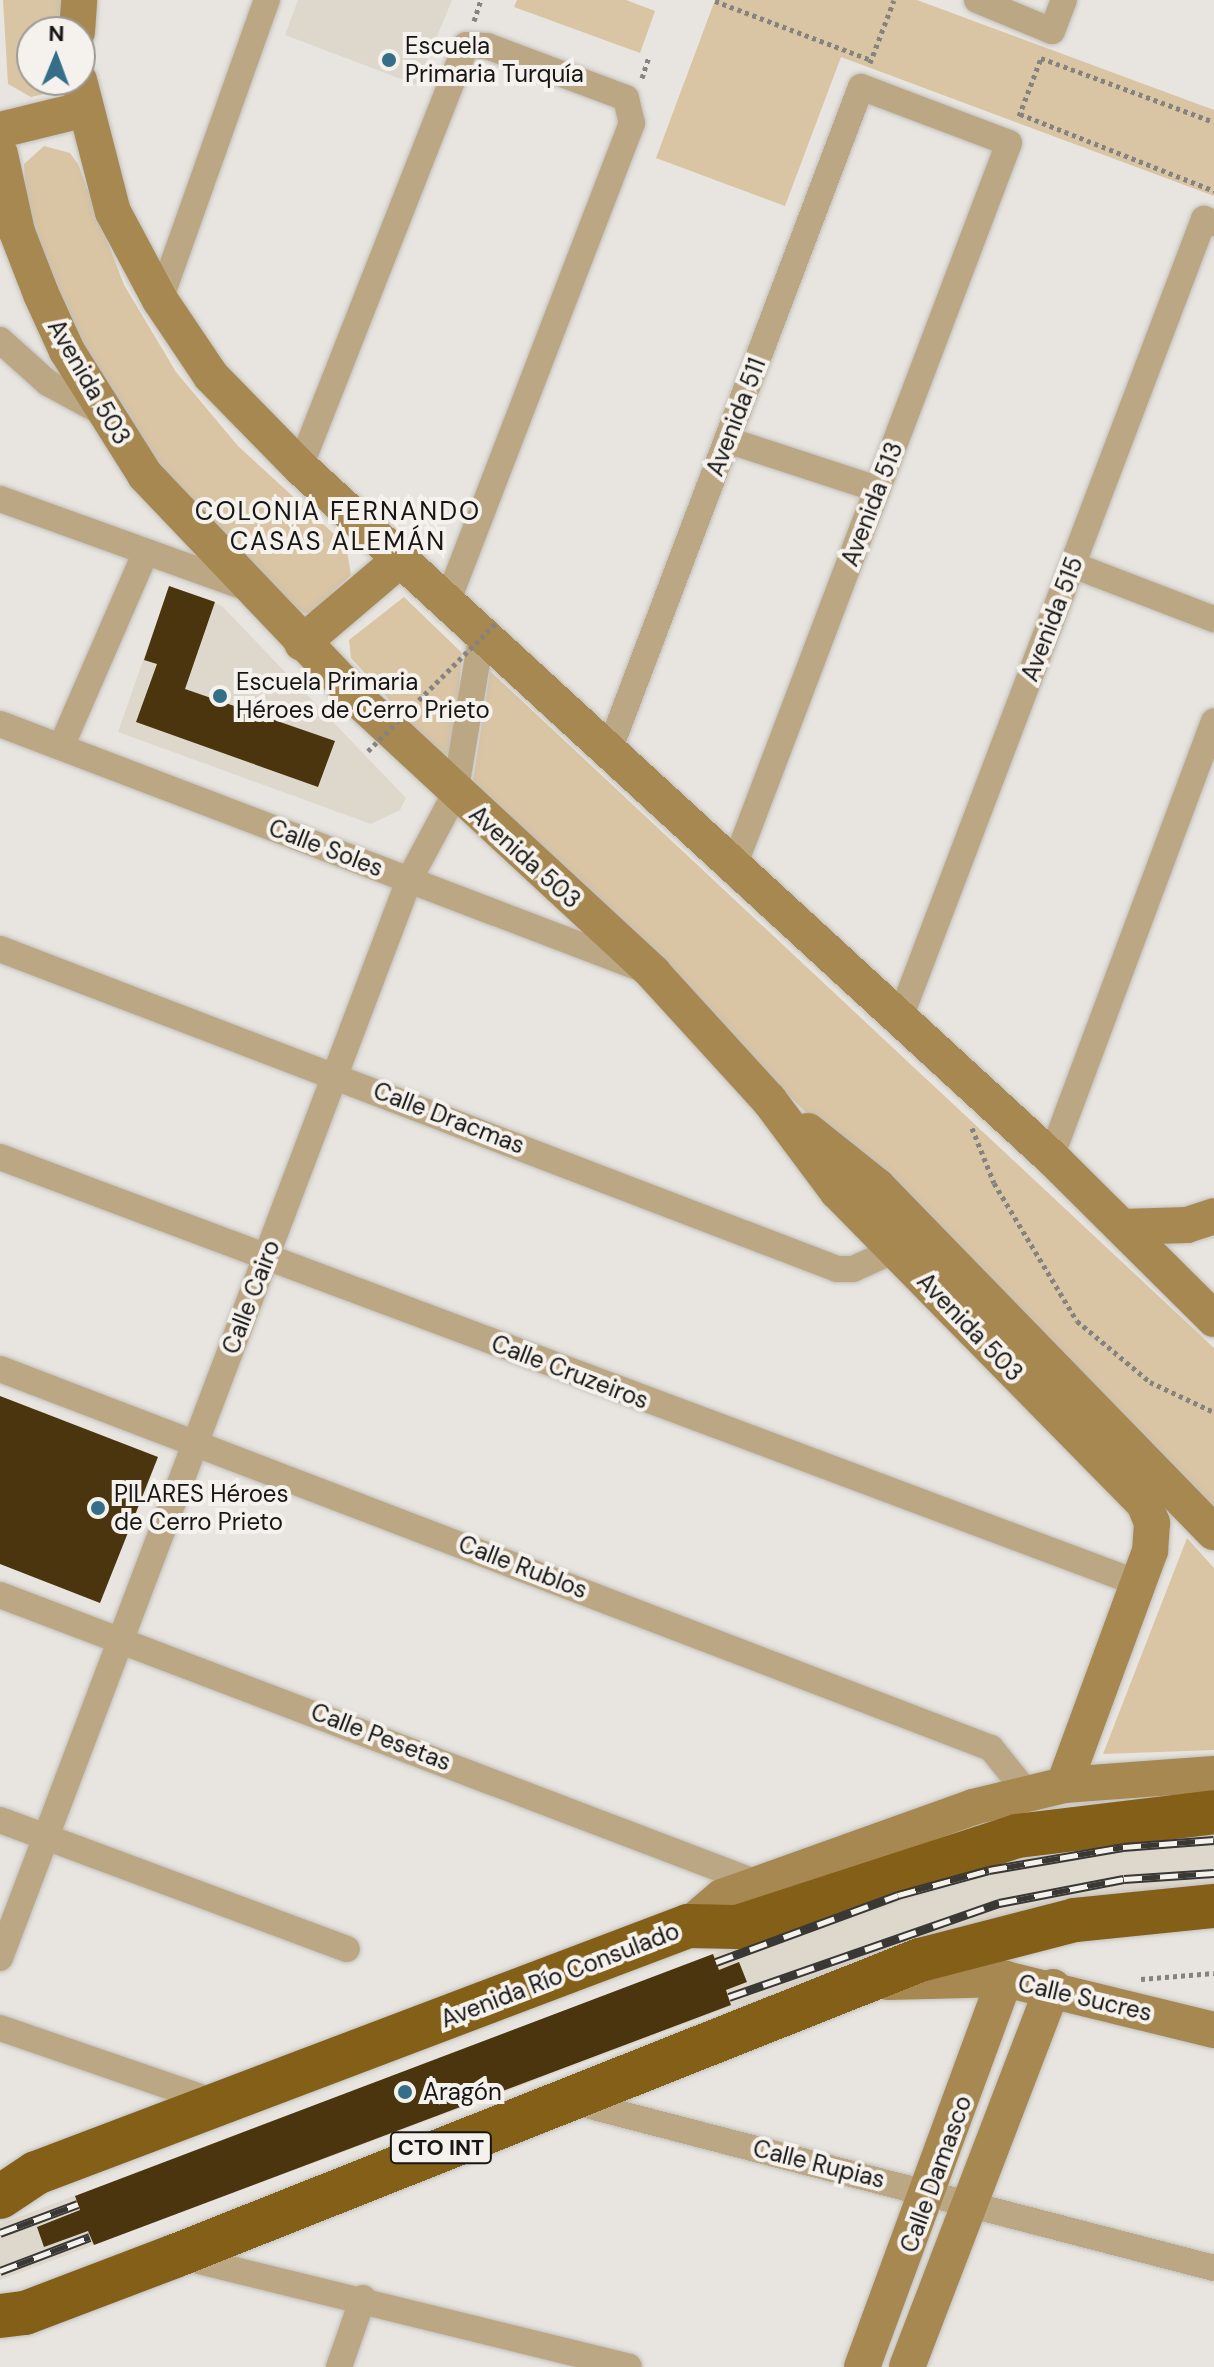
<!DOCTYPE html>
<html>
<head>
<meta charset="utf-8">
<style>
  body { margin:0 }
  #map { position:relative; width:1214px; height:2367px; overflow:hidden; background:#e8e5e0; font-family:"DM Sans",sans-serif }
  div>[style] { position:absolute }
  .built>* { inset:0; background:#ded7cc }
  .green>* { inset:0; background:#d9c4a3 }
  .building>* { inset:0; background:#4a350e }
  .path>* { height:5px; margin-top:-2.5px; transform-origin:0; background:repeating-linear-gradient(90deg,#85837f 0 4px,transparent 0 8px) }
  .roads { filter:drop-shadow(0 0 2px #c2c0bb) drop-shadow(0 0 2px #c2c0bb) }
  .street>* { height:26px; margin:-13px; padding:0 13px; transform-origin:13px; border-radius:13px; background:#bca784 }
  .secondary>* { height:36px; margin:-18px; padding:0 18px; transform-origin:18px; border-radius:18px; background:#a88851 }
  .highway>* { height:44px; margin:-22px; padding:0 22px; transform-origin:22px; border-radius:22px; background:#845f17 }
  .rail>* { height:9px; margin-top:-4.5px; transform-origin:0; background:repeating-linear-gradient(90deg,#f5f2ed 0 18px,#393835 0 36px); box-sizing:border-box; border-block:2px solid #393835 }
  .path-bridge>* { height:5px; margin-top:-2.5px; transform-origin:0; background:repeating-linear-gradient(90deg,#85837f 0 4px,transparent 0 8px) }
  .dots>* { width:22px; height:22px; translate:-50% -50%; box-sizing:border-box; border:4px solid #f5f2ed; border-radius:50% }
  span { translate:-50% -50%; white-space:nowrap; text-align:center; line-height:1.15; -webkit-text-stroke:8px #f5f2ed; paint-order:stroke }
  .shield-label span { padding:2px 6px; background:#f5f2ed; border:2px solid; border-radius:6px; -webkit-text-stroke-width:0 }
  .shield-label { font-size:22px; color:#171614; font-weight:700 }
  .poi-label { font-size:24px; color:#171614 }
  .left { translate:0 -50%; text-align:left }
  .street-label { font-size:24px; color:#171614 }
  .neighbourhood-label { font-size:26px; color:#171614; letter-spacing:2px }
  .north { position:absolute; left:16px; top:16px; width:80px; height:80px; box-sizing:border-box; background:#f5f2ed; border:2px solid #9c9a96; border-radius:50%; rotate:1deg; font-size:22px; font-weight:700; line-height:32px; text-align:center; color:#171614 }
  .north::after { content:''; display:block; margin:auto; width:28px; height:36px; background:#356e88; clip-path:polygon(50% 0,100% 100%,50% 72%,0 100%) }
</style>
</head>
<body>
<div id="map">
  <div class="built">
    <i style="clip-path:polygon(298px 0,452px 0,417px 85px,285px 35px)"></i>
    <i style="clip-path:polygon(169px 586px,222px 606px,406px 798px,400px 810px,371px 824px,118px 732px)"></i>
    <i style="clip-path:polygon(1214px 1831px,1214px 1885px,1063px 1899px,880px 1952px,0 2280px,0 2224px,901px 1883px,1012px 1855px)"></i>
  </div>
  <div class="green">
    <i style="clip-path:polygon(3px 0,63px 0,62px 32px,32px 32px,32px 80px,60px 80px,53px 92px,31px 97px,8px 84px)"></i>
    <i style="clip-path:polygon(517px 0,626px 0,655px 11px,640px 53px,514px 7px)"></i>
    <i style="clip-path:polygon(715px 0,917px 0,1214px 110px,1214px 196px,841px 57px,785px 206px,656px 158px)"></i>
    <i style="clip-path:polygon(44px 146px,70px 153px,78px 164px,124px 285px,176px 372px,238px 446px,346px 545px,351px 575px,311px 613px,296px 613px,179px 492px,79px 347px,27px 222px,24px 164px)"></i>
    <i style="clip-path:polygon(404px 597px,462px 653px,452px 768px,351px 658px,349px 640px)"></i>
    <i style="clip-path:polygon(490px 671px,1214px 1348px,1214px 1510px,472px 787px)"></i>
    <i style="clip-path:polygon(1187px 1538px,1214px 1568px,1214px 1750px,1103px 1754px)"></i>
  </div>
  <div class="building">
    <i style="clip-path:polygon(169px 586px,215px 602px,185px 689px,335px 741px,318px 787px,136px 722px,157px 664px,144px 660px)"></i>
    <i style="clip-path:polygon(0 1396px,158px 1457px,100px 1603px,0 1564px)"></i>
    <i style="clip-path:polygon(713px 1954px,719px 1970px,739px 1962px,747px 1982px,726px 1990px,731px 2005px,94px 2245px,88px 2231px,44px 2247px,37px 2227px,80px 2210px,75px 2196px)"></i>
  </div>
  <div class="path">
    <i style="left:715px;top:1px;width:167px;rotate:20.7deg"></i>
    <i style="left:474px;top:21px;width:22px;rotate:-72deg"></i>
    <i style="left:1041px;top:58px;width:184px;rotate:20.3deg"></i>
    <i style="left:870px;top:63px;width:67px;rotate:-69.1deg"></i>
    <i style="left:642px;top:78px;width:22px;rotate:-72deg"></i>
    <i style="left:1020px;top:114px;width:209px;rotate:21.6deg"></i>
    <i style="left:1019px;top:116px;width:62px;rotate:-69.2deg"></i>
    <i style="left:972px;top:1128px;width:59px;rotate:68.2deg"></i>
    <i style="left:994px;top:1183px;width:161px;rotate:59deg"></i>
    <i style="left:1077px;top:1321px;width:95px;rotate:39.9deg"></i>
    <i style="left:1150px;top:1382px;width:71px;rotate:25.1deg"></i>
    <i style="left:1141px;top:1979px;width:73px;rotate:-4.7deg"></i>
  </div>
  <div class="roads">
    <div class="street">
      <i style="left:977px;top:0;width:81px;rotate:22.5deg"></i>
      <i style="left:1052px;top:31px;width:33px;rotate:-69deg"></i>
      <i style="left:160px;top:300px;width:319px;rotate:-70.4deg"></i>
      <i style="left:0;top:340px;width:64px;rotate:41.9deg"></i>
      <i style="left:48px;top:383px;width:63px;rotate:28.6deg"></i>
      <i style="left:727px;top:440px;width:158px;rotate:18.1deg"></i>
      <i style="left:300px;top:467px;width:453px;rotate:-68.5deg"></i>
      <i style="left:466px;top:45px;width:21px;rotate:3deg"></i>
      <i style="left:487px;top:46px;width:148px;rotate:20.5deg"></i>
      <i style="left:626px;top:98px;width:26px;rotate:77deg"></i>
      <i style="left:632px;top:123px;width:511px;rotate:111.09deg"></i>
      <i style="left:0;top:499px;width:260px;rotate:19.8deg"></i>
      <i style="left:1073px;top:565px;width:151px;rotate:21deg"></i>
      <i style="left:0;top:724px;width:685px;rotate:20.87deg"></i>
      <i style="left:61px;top:747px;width:210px;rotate:-66.5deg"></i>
      <i style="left:610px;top:748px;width:707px;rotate:-69.21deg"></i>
      <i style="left:861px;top:87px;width:158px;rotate:20.7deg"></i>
      <i style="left:1009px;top:143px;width:774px;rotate:110.82deg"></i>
      <i style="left:0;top:949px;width:896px;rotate:20.92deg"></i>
      <i style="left:837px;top:1269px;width:16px"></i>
      <i style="left:853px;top:1269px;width:46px;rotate:-24.3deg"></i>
      <i style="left:900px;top:1018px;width:855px;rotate:-69.17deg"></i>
      <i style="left:1204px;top:219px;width:11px;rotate:22deg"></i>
      <i style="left:0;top:1157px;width:1217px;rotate:20.53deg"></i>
      <i style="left:1051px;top:1157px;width:465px;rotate:-69.5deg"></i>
      <i style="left:0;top:1369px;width:1061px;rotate:20.93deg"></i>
      <i style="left:991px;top:1748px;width:58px;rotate:51.3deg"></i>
      <i style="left:0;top:1595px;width:813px;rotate:20.82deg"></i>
      <i style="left:0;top:1820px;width:370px;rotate:20.4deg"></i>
      <i style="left:0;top:1958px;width:1153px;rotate:-69.22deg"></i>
      <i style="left:409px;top:880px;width:98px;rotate:-61.9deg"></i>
      <i style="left:455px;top:794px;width:163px;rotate:-80.5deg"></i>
      <i style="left:0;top:2028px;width:234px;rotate:19deg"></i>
      <i style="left:571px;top:2101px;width:664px;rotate:14.56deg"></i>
      <i style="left:182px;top:2257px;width:460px;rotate:13.8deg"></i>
      <i style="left:339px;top:2367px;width:73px;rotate:-70.8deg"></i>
    </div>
    <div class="secondary">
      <i style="left:77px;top:32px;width:32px;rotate:-86deg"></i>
      <i style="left:79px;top:80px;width:136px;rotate:75.6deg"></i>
      <i style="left:113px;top:212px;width:100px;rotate:61.9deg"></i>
      <i style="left:160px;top:300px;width:92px;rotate:56.1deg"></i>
      <i style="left:211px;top:376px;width:127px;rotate:45.6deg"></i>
      <i style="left:300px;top:467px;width:1020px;rotate:42.58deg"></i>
      <i style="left:1051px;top:1157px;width:230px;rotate:44.8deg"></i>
      <i style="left:0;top:130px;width:84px;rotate:-13.7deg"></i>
      <i style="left:0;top:154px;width:80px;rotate:77.7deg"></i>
      <i style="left:17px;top:232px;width:66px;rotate:68.8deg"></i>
      <i style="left:41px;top:294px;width:63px;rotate:65.5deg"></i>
      <i style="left:67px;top:351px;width:146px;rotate:57.8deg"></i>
      <i style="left:145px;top:475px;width:316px;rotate:46.4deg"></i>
      <i style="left:363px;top:704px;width:396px;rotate:42.8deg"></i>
      <i style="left:653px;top:973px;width:172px;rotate:47.6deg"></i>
      <i style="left:769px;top:1100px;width:114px;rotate:53.2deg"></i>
      <i style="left:837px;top:1191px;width:438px;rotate:45.5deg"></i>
      <i style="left:1144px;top:1503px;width:22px;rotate:68deg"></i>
      <i style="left:1152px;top:1523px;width:28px;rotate:94deg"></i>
      <i style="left:1150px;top:1551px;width:249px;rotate:110.2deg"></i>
      <i style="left:302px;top:643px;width:131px;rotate:-40.4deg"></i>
      <i style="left:808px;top:1131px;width:88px;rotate:38.6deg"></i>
      <i style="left:877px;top:1186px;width:483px;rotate:45.8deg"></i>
      <i style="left:1123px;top:1227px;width:64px;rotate:-1.8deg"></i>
      <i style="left:1187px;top:1225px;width:28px;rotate:-18deg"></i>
      <i style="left:688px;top:1926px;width:45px;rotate:-40.5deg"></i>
      <i style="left:722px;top:1897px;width:267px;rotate:-19.7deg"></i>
      <i style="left:973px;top:1807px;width:94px;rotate:-13.6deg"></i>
      <i style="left:1064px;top:1785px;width:150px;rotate:-4.2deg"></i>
      <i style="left:888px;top:1982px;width:117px;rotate:-1.5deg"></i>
      <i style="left:1005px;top:1979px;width:215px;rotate:13.7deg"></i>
      <i style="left:862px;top:2367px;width:414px;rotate:-69.8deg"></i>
      <i style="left:907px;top:2367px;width:407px;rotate:-69deg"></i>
    </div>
    <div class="highway">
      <i style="left:0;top:2197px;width:43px;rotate:-33.7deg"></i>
      <i style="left:36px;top:2173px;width:697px;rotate:-20.75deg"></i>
      <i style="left:688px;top:1926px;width:49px;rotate:1.2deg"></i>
      <i style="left:737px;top:1927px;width:294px;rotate:-18deg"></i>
      <i style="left:1017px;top:1836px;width:198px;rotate:-6.9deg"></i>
      <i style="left:0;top:2316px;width:25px;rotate:-7deg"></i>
      <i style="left:25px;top:2313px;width:160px;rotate:-20.8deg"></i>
      <i style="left:175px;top:2256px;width:802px;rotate:-21.67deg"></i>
      <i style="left:920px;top:1960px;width:160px;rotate:-14.5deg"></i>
      <i style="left:1075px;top:1920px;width:140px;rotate:-5.8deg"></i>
    </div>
  </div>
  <div class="rail">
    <i style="left:716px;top:1962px;width:194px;rotate:-20.2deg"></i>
    <i style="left:898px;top:1895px;width:94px;rotate:-15.4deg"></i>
    <i style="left:989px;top:1870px;width:136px;rotate:-9.7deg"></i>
    <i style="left:1123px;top:1847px;width:91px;rotate:-4.4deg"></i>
    <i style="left:729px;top:1997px;width:286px;rotate:-19.2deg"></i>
    <i style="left:999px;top:1903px;width:127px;rotate:-10.9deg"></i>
    <i style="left:1124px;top:1879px;width:90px;rotate:-3.8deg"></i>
    <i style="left:0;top:2233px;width:83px;rotate:-20.4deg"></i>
    <i style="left:0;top:2271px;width:96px;rotate:-20.7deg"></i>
  </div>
  <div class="path-bridge">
    <i style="left:368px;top:751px;width:184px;rotate:-45deg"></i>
  </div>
  <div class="dots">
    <i style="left:389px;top:60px;background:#356e88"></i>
    <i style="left:220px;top:696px;background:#356e88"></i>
    <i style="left:98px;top:1508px;background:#356e88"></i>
    <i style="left:405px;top:2092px;background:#356e88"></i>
  </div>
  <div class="shield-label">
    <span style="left:441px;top:2148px">CTO INT</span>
  </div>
  <div class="poi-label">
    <span class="left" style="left:405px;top:60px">Escuela<br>Primaria Turquía</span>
    <span class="left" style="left:236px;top:696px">Escuela Primaria<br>Héroes de Cerro Prieto</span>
    <span class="left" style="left:114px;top:1508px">PILARES Héroes<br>de Cerro Prieto</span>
    <span class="left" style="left:423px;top:2092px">Aragón</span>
  </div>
  <div class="street-label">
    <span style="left:89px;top:382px;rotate:60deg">Avenida 503</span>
    <span style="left:736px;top:417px;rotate:-69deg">Avenida 511</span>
    <span style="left:872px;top:504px;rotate:-69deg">Avenida 513</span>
    <span style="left:1052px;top:619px;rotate:-69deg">Avenida 515</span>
    <span style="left:326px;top:848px;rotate:21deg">Calle Soles</span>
    <span style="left:525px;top:857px;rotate:42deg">Avenida 503</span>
    <span style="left:449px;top:1118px;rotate:21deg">Calle Dracmas</span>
    <span style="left:251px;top:1297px;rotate:-69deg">Calle Cairo</span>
    <span style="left:970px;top:1327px;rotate:46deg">Avenida 503</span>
    <span style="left:570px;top:1372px;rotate:21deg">Calle Cruzeiros</span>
    <span style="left:523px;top:1567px;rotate:21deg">Calle Rublos</span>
    <span style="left:381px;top:1737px;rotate:21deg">Calle Pesetas</span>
    <span style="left:560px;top:1975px;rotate:-21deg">Avenida Río Consulado</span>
    <span style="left:1085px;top:1998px;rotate:13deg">Calle Sucres</span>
    <span style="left:819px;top:2164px;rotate:14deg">Calle Rupias</span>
    <span style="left:936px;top:2174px;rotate:-70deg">Calle Damasco</span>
  </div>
  <div class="neighbourhood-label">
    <span style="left:338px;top:527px">COLONIA FERNANDO<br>CASAS ALEMÁN</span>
  </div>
  <div class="north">N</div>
</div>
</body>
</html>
